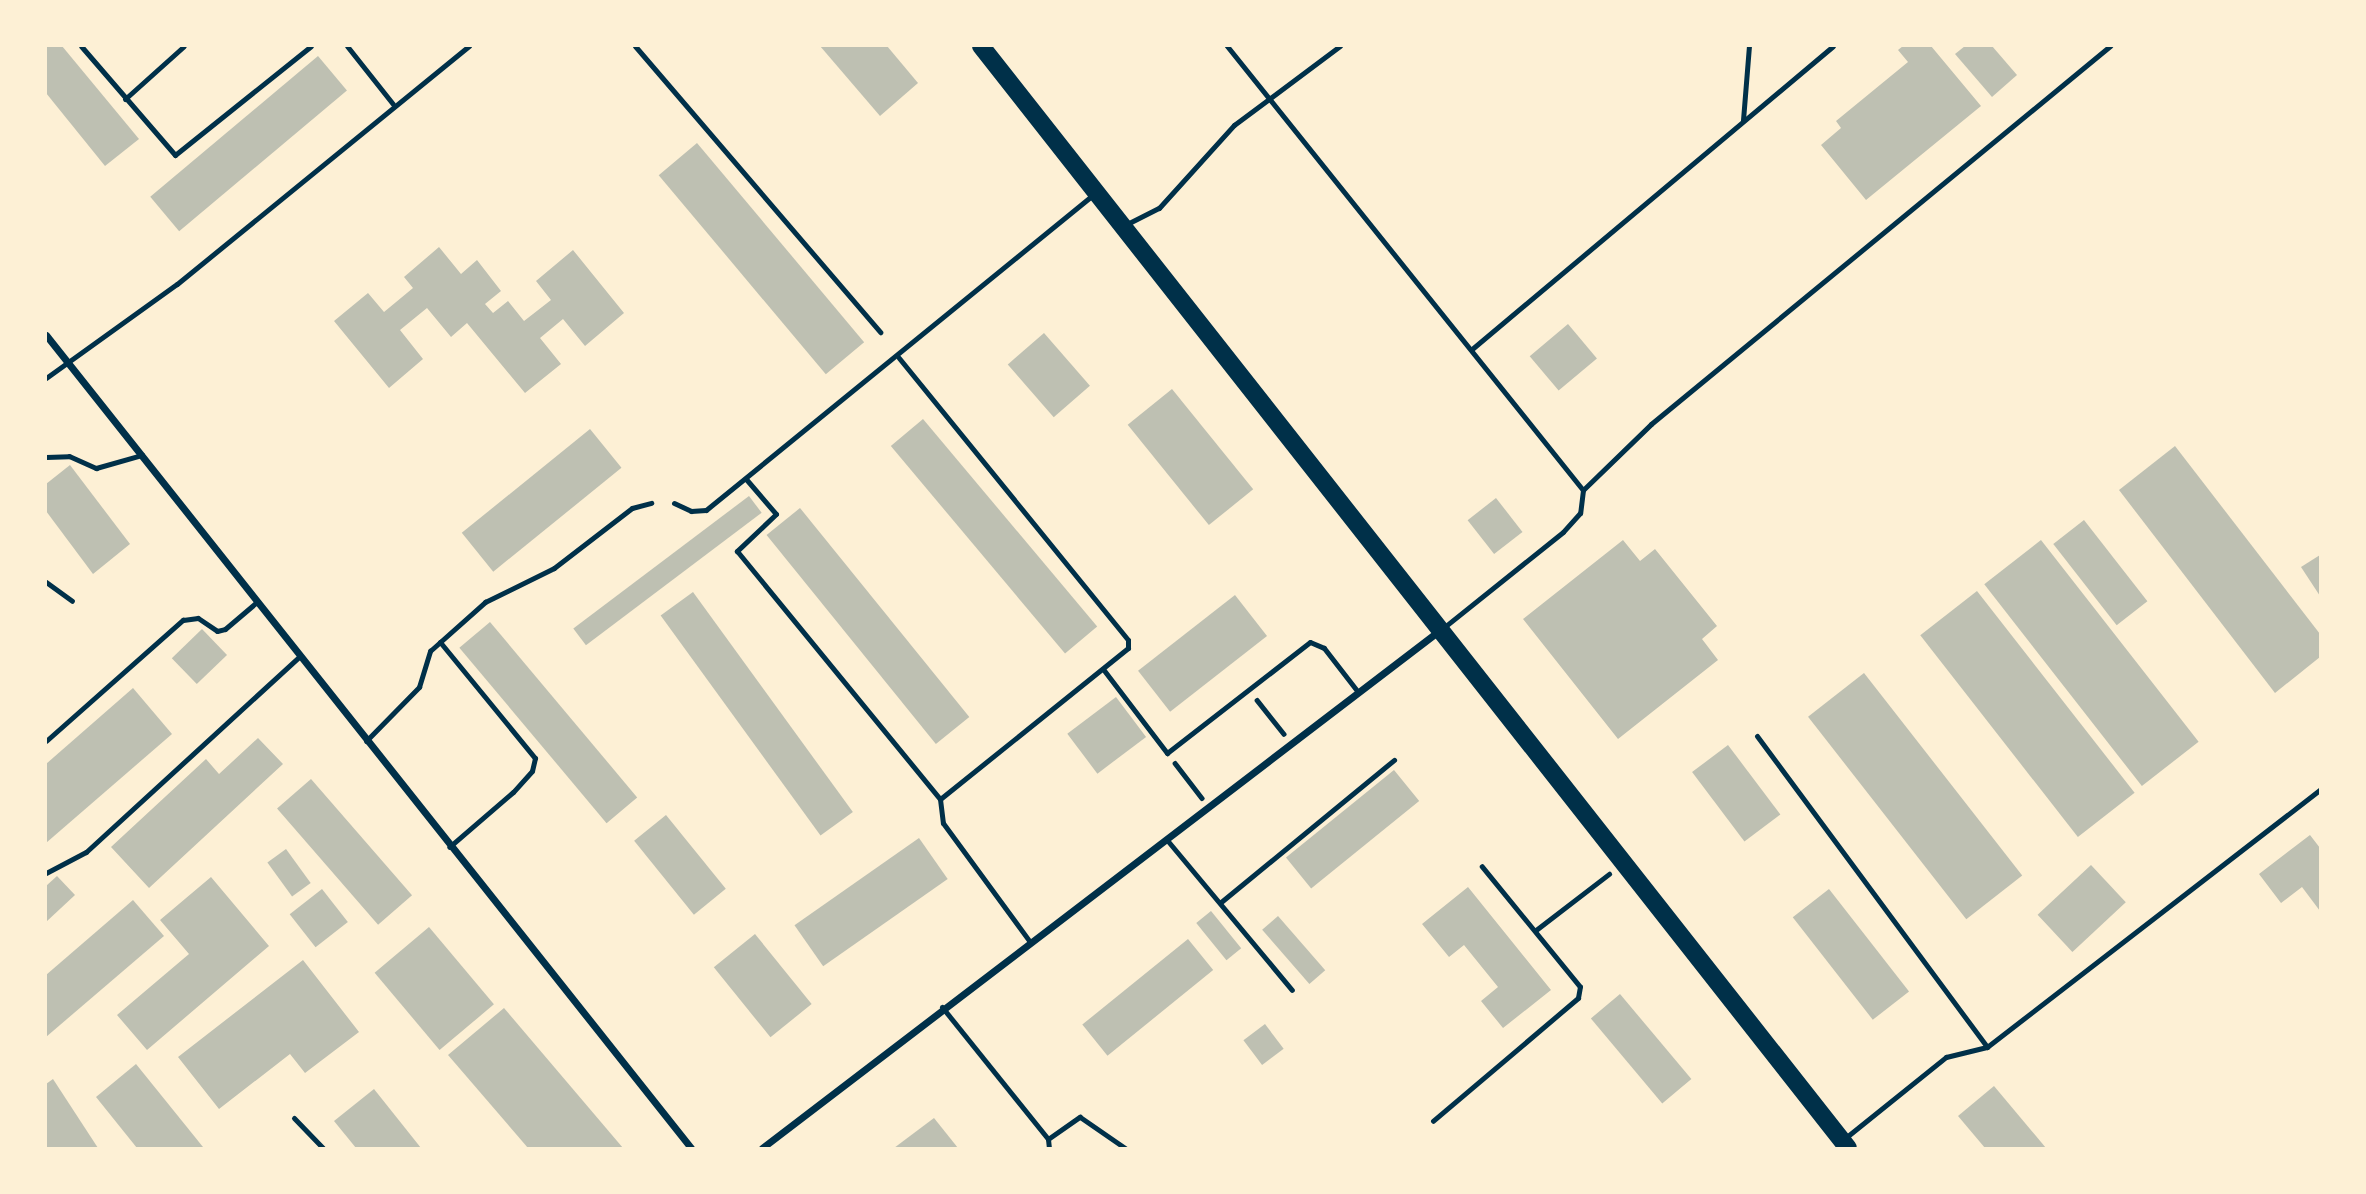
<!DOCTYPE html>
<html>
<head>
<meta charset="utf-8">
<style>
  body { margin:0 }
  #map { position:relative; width:2366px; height:1194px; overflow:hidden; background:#fdf0d5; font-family:Literata,serif }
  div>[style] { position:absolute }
  .building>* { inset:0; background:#bec0b2; transform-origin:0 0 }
  .path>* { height:4.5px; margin:-2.25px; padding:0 2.25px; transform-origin:2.25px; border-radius:2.25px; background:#003049 }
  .service>* { height:5px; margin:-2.5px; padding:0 2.5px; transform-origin:2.5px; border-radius:2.5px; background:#003049 }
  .minor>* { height:7px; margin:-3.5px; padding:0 3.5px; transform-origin:3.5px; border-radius:3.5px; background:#003049 }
  .primary>* { height:18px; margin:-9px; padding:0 9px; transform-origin:9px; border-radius:9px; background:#003049 }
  span { translate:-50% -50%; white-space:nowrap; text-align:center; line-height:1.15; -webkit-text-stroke:7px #fdf0d5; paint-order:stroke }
  .frame { position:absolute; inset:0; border:47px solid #fdf0d5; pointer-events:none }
</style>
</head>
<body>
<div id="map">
  <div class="building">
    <i style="clip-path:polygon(46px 46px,62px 46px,139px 139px,105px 166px,46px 93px)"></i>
    <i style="clip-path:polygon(820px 46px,887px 46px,918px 83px,880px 116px)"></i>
    <i style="clip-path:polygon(1903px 46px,1931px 46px,1981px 106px,1866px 200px,1821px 145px,1841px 128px,1836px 121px,1908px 62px,1898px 50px)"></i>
    <i style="clip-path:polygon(1965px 46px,1992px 46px,2017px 75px,1992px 97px,1955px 54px)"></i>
    <i style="left:318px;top:56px;width:45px;height:219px;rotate:50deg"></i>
    <i style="left:697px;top:143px;width:260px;height:50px;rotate:50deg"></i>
    <i style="clip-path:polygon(439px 247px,461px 274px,477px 260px,501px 291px,485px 304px,493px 313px,508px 301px,524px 321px,551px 300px,536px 281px,573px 250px,624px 313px,585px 346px,563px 319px,540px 338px,561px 364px,525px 393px,467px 323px,451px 337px,427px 308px,400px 330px,423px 359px,389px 388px,334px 321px,368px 293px,384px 312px,413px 288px,404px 277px)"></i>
    <i style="left:1568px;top:324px;width:45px;height:50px;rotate:50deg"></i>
    <i style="left:1044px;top:333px;width:70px;height:48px;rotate:49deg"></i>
    <i style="left:1172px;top:389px;width:129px;height:57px;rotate:51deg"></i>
    <i style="left:923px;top:419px;width:271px;height:42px;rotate:50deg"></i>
    <i style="left:590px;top:429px;width:50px;height:165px;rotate:51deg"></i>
    <i style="clip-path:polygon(2175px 446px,2320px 634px,2320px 657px,2275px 693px,2119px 490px)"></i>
    <i style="clip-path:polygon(70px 465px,130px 544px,93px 574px,46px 511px,46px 484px)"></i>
    <i style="left:749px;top:496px;width:21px;height:220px;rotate:53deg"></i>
    <i style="left:1496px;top:498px;width:43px;height:36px;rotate:52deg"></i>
    <i style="left:800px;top:508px;width:269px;height:43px;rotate:51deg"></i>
    <i style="left:2084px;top:520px;width:103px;height:39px;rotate:52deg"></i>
    <i style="clip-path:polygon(1623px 540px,1640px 561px,1655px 549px,1717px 626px,1702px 639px,1718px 660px,1618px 739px,1523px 619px)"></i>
    <i style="left:2041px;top:540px;width:256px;height:72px;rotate:52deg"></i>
    <i style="clip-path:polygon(2320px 555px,2320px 596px,2301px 567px)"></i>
    <i style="left:1977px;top:591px;width:256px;height:72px;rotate:52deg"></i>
    <i style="left:693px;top:592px;width:272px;height:40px;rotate:54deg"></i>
    <i style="left:1235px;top:595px;width:52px;height:123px;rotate:52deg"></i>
    <i style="left:490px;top:622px;width:229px;height:40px;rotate:50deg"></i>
    <i style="left:202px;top:629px;width:36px;height:42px;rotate:46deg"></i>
    <i style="left:1864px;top:673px;width:257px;height:71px;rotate:52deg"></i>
    <i style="clip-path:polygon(133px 688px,172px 734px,46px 843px,46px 764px)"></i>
    <i style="left:1116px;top:697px;width:50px;height:61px;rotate:53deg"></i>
    <i style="clip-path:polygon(258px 738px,283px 764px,149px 888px,111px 847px,206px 759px,219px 774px)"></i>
    <i style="left:1728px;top:745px;width:87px;height:45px;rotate:53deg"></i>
    <i style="left:1394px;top:770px;width:40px;height:139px;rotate:51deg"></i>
    <i style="left:311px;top:779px;width:154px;height:45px;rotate:49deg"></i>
    <i style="left:666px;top:815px;width:95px;height:41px;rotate:51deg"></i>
    <i style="clip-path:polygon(2310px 835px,2320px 848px,2320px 911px,2302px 887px,2281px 903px,2259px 874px)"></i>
    <i style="left:919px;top:838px;width:50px;height:152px;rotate:55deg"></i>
    <i style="left:286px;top:849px;width:42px;height:23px;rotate:54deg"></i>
    <i style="left:2091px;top:865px;width:51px;height:73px;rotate:47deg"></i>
    <i style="clip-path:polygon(57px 876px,75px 895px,46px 922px,46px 886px)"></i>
    <i style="clip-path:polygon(211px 877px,269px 946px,147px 1050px,117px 1015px,189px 954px,160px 920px)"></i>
    <i style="clip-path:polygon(1468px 887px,1551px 990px,1503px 1028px,1481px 1001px,1498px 987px,1464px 945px,1449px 957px,1422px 924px)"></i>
    <i style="left:322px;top:889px;width:42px;height:41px;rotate:52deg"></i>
    <i style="left:1829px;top:889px;width:130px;height:46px;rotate:52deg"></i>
    <i style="clip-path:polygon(133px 900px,164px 936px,46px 1037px,46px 975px)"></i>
    <i style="left:1211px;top:911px;width:48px;height:19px;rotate:51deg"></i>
    <i style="left:1278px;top:916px;width:72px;height:21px;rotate:49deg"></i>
    <i style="left:429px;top:927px;width:101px;height:71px;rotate:50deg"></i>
    <i style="left:755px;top:934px;width:90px;height:53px;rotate:51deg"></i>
    <i style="left:1188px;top:939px;width:40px;height:136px;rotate:51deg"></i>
    <i style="clip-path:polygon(303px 960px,359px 1032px,305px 1073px,290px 1054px,219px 1109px,178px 1057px)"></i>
    <i style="left:1620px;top:994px;width:111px;height:38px;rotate:50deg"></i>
    <i style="clip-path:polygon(504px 1008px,623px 1148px,528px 1148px,448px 1055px)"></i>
    <i style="left:1265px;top:1024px;width:31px;height:27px;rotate:53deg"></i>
    <i style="clip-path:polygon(136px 1064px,203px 1147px,201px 1148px,137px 1148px,96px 1097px)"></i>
    <i style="clip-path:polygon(53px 1079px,98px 1148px,46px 1148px,46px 1084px)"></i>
    <i style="clip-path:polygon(1994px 1086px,2046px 1148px,1985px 1148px,1958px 1116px)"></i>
    <i style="clip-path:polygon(374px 1089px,421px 1148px,356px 1148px,334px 1121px)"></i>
    <i style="clip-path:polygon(934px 1118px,958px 1148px,894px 1148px)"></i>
  </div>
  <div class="path">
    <i style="left:1257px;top:700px;width:43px;rotate:51.5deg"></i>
    <i style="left:1175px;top:763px;width:44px;rotate:52.4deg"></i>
    <i style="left:1536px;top:930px;width:92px;rotate:-37.5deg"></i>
    <i style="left:1433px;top:1121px;width:190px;rotate:-40.3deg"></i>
    <i style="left:1578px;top:998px;width:11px;rotate:-80deg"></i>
    <i style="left:1580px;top:987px;width:155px;rotate:-129.2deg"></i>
  </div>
  <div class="service">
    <i style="left:81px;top:46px;width:144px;rotate:49.2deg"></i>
    <i style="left:175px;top:155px;width:174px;rotate:-38.7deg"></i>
    <i style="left:347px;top:46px;width:74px;rotate:51.6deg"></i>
    <i style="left:635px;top:46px;width:377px;rotate:49.4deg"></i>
    <i style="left:1227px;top:46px;width:569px;rotate:51.28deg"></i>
    <i style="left:1583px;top:490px;width:23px;rotate:97deg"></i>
    <i style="left:1580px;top:513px;width:25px;rotate:132deg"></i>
    <i style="left:1563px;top:532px;width:155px;rotate:141.3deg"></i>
    <i style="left:125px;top:99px;width:79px;rotate:-41.9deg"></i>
    <i style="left:1743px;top:120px;width:74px;rotate:-85.4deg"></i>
    <i style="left:1127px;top:224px;width:36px;rotate:-27deg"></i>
    <i style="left:1159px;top:208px;width:112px;rotate:-47.9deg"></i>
    <i style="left:1234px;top:125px;width:132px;rotate:-36.7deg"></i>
    <i style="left:1472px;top:349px;width:471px;rotate:-40deg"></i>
    <i style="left:899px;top:358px;width:363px;rotate:50.9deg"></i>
    <i style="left:1128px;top:640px;width:8px;rotate:90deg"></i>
    <i style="left:1128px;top:648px;width:241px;rotate:141.2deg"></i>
    <i style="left:940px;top:799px;width:24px;rotate:83deg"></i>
    <i style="left:943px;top:823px;width:147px;rotate:53.8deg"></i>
    <i style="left:46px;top:378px;width:161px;rotate:-35.7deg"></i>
    <i style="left:177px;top:284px;width:377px;rotate:-39.2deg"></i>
    <i style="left:46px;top:457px;width:23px;rotate:-2deg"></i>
    <i style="left:69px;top:456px;width:30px;rotate:24deg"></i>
    <i style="left:96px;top:468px;width:48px;rotate:-15.8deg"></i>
    <i style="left:746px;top:479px;width:46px;rotate:49.4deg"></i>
    <i style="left:776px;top:514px;width:54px;rotate:136.5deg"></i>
    <i style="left:737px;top:551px;width:320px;rotate:50.7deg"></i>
    <i style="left:1583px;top:490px;width:95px;rotate:-44.1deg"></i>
    <i style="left:1651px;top:424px;width:595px;rotate:-39.47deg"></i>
    <i style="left:674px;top:503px;width:19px;rotate:25deg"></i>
    <i style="left:691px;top:511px;width:15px;rotate:-4deg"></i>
    <i style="left:706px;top:510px;width:500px;rotate:-39.16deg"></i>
    <i style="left:46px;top:582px;width:32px;rotate:36deg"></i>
    <i style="left:440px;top:642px;width:150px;rotate:50.7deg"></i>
    <i style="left:535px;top:758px;width:13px;rotate:103deg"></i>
    <i style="left:532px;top:771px;width:28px;rotate:132deg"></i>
    <i style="left:513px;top:792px;width:84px;rotate:139.3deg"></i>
    <i style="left:1103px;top:669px;width:106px;rotate:52.7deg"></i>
    <i style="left:1167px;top:753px;width:181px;rotate:-37.8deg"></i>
    <i style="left:1310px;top:642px;width:15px;rotate:23deg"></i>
    <i style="left:1324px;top:648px;width:56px;rotate:52.3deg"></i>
    <i style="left:1757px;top:736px;width:387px;rotate:53.5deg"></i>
    <i style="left:46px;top:741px;width:183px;rotate:-41.5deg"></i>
    <i style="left:183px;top:620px;width:15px;rotate:-8deg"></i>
    <i style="left:198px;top:618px;width:23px;rotate:34deg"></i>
    <i style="left:217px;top:631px;width:8px;rotate:-14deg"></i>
    <i style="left:225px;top:629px;width:43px;rotate:-40.3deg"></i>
    <i style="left:366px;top:741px;width:76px;rotate:-45.5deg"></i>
    <i style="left:419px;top:687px;width:38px;rotate:-73deg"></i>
    <i style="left:430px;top:651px;width:74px;rotate:-41.7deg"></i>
    <i style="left:485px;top:602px;width:77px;rotate:-26.2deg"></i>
    <i style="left:554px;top:568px;width:98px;rotate:-37.6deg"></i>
    <i style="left:632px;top:508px;width:20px;rotate:-15deg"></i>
    <i style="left:1167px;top:840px;width:195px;rotate:50.2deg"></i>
    <i style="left:46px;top:873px;width:45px;rotate:-27.7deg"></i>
    <i style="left:86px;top:852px;width:290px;rotate:-42.5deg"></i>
    <i style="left:1221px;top:902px;width:224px;rotate:-39.4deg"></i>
    <i style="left:942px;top:1007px;width:169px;rotate:51.2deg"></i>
    <i style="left:1048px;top:1139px;width:9px;rotate:84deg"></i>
    <i style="left:294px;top:1118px;width:42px;rotate:46deg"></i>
    <i style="left:1048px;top:1139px;width:39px;rotate:-35deg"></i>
    <i style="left:1080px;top:1117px;width:55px;rotate:34.6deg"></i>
    <i style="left:1844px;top:1139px;width:131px;rotate:-38.8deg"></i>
    <i style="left:1946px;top:1057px;width:42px;rotate:-13.7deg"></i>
    <i style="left:1987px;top:1047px;width:421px;rotate:-37.7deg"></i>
  </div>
  <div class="minor">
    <i style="left:46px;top:335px;width:1038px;rotate:51.57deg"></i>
    <i style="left:762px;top:1148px;width:853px;rotate:-37.38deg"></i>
  </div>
  <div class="primary">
    <i style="left:981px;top:46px;width:1402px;rotate:51.81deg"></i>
  </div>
  <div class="frame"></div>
</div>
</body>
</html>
